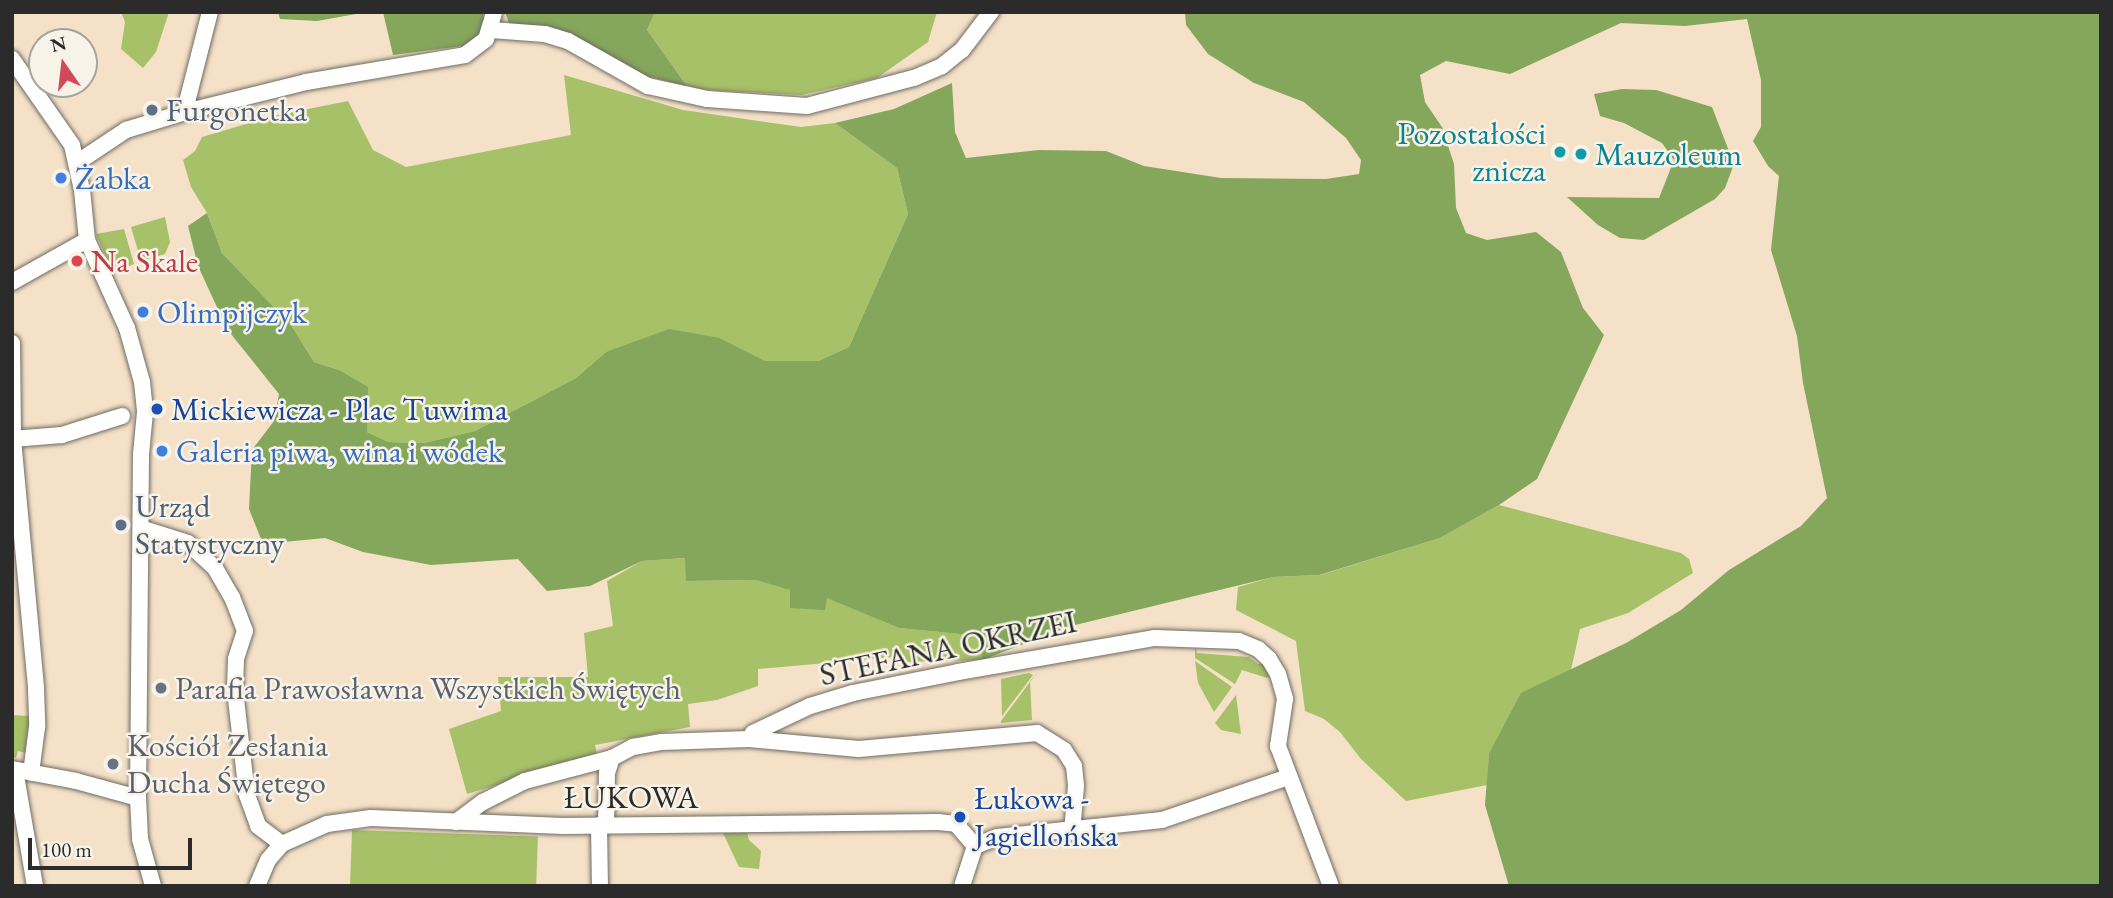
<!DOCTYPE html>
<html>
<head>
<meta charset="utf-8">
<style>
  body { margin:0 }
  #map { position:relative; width:2113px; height:898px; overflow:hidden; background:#f4e1c8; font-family:"EB Garamond",serif }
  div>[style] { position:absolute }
  .green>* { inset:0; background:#a6c168; transform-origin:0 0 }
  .forest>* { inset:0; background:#84a75c }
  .roads { filter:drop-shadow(0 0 2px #716b62) drop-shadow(0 0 2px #716b62) }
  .minor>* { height:16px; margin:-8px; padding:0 8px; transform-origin:8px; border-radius:8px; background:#fff }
  .dots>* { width:19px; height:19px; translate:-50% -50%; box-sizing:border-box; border:4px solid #f7f3e8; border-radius:50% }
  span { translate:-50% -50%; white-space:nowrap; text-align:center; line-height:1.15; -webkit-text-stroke:5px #f7f3e8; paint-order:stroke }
  .service-label { font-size:32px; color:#4e5e75 }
  .left { translate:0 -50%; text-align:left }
  .culture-label { font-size:32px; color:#0d838f }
  .right { translate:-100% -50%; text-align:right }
  .shop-label { font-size:32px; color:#366cbe }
  .health-label { font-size:32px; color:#be3a42 }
  .transit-label { font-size:32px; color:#164399 }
  .street-label { font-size:32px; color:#2b2b2b }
  .worship-label { font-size:32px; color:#5b616d }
  .frame { position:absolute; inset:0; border:14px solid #2b2b2b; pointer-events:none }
  .north { position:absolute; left:28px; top:28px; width:70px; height:70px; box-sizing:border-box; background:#f7f3e8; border:2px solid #a5a39c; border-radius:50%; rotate:346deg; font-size:19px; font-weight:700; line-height:28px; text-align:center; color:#2b2b2b }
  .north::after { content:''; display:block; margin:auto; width:24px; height:32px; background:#d1495b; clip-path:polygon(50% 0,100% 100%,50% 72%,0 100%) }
  .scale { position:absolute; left:28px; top:838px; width:164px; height:32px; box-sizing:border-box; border:4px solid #2b2b2b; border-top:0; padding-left:9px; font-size:21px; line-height:24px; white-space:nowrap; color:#2b2b2b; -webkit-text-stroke:5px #f7f3e8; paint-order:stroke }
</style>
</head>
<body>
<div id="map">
  <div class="green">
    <i style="clip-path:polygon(121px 12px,169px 12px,156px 52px,143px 68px,121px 49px,125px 22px)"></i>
    <i style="clip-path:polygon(655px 12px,937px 12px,928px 42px,877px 78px,802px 95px,706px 90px,687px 86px,647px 30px)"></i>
    <i style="clip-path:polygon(564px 75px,683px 110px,801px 127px,835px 123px,897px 168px,908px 214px,849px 347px,818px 361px,764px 361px,720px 338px,606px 352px,576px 378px,475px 431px,424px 443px,388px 442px,367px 432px,339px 370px,314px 362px,291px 325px,222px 253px,207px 213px,191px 187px,183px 160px,195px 151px,202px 137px,273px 116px,348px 101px,373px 150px,406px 167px,571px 135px)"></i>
    <i style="clip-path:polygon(165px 217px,170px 242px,165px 254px,141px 261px,131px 227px)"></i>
    <i style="clip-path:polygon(124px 229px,134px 264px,116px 271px,113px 263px,109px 264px,96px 234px)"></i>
    <i style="clip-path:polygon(1499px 505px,1681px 553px,1689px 559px,1693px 573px,1628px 613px,1580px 629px,1571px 670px,1521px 694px,1489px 753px,1487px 785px,1406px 801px,1361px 759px,1340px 732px,1324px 719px,1305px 711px,1296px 641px,1236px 610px,1238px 587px,1273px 577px,1320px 575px,1440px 538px)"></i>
    <i style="clip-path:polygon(686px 558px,686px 581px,756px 580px,783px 587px,790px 590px,790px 608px,827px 597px,899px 628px,981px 636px,982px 660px,904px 662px,905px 656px,758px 669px,758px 686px,717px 700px,688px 704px,690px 727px,595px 745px,597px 755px,467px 794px,449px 729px,501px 711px,498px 677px,588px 677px,584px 633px,613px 626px,607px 581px,642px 561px)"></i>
    <i style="clip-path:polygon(1195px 645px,1197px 653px,1249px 657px,1258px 664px,1266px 664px,1274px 674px,1267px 678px,1242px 670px,1235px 684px,1195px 658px)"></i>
    <i style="clip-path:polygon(1195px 661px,1232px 687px,1214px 712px,1198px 683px)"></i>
    <i style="clip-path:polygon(1039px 671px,1030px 681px,1032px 720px,1001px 723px,1001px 721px,1029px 683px)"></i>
    <i style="clip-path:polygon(1029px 673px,1033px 675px,1002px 716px,1001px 679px)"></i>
    <i style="clip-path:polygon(1236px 695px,1241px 734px,1221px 730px,1215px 723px)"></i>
    <i style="clip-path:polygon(12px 715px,30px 716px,26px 753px,18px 751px,16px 758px,14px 757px)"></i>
    <i style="left:352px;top:830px;width:186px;height:56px;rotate:2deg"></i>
    <i style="clip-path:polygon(723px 833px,747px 833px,749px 840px,761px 851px,759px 869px,739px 867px)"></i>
  </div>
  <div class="forest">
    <i style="clip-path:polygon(278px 12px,367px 12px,317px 21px,280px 19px)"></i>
    <i style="clip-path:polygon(383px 12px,483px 12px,484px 19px,482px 32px,470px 45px,393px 55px)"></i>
    <i style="clip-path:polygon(505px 12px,655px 12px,647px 30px,687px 86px,646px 76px,548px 27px,510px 26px)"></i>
    <i style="clip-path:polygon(1185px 12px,2101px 12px,2101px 886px,1509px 886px,1485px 805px,1489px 753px,1521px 693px,1626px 643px,1681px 610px,1729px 570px,1801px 526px,1827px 498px,1803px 383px,1797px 336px,1771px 250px,1779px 176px,1768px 166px,1753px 141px,1761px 127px,1761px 80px,1747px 19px,1685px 26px,1621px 23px,1510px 74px,1446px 61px,1420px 75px,1425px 102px,1442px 127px,1454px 164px,1456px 208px,1466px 233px,1487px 240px,1536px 232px,1561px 252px,1583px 308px,1604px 335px,1537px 479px,1499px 505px,1440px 538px,1319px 575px,1273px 577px,1071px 626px,982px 660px,980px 636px,899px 628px,827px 598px,825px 610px,790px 608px,790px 590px,756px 580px,686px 581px,685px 558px,642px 561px,590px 586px,547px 591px,518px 559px,431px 565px,363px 552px,325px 538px,263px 544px,249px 509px,252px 450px,274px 421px,279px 394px,227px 329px,198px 266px,188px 226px,207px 213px,222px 253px,291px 325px,314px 362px,339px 370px,368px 387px,367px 432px,388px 442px,424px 443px,475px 431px,576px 378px,606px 352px,669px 329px,720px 338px,765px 361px,818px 361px,849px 347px,908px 214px,897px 168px,835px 123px,894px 109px,952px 83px,955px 132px,966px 158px,1039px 150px,1106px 151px,1144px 166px,1221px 178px,1326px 179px,1359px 174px,1361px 160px,1346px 138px,1304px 102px,1254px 83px,1208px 54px,1186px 25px)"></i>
    <i style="clip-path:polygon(1622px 89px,1656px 90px,1712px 107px,1734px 164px,1725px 188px,1715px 199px,1644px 240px,1620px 238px,1598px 225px,1567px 197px,1659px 198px,1674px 160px,1662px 143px,1624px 123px,1600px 116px,1594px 94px)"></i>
  </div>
  <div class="roads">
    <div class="minor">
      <i style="left:491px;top:30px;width:54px;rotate:4.2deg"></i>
      <i style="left:545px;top:34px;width:24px;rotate:17deg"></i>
      <i style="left:568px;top:41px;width:92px;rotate:29.4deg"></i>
      <i style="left:648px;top:86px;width:60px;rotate:12.4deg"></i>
      <i style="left:707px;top:99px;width:100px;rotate:4deg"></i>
      <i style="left:807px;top:106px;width:111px;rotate:-14.7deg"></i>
      <i style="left:914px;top:78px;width:30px;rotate:-23deg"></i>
      <i style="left:942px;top:66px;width:26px;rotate:-39deg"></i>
      <i style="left:962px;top:50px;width:48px;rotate:-52.7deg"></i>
      <i style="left:12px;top:59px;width:105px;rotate:55.1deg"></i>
      <i style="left:72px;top:145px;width:46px;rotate:77.5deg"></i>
      <i style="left:82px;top:190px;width:50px;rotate:84.3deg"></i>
      <i style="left:87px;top:240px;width:97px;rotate:65.6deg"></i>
      <i style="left:127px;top:328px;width:56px;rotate:74.5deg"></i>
      <i style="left:142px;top:382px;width:30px;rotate:84deg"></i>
      <i style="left:145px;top:412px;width:42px;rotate:95.4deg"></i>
      <i style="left:141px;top:454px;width:344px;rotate:90.5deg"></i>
      <i style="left:138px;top:798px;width:41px;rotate:87.2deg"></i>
      <i style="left:140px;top:839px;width:49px;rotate:74.5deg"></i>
      <i style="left:189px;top:111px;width:9px;rotate:-103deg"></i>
      <i style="left:187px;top:102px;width:93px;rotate:-75.7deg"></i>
      <i style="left:78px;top:162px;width:58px;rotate:-33.7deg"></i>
      <i style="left:126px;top:130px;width:66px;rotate:-16.8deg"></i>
      <i style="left:189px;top:111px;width:121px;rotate:-13.9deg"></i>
      <i style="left:306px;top:82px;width:161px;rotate:-9.6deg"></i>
      <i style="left:465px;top:55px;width:26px;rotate:-37deg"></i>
      <i style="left:486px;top:39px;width:28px;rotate:-73deg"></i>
      <i style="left:12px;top:282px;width:86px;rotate:-29.2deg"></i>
      <i style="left:12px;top:343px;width:96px;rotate:89.4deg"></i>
      <i style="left:13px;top:439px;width:251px;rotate:84.7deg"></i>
      <i style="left:36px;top:689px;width:38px;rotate:88deg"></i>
      <i style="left:37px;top:727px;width:46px;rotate:97.4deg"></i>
      <i style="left:12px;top:439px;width:50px;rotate:-4.6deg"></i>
      <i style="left:62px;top:435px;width:63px;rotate:-17.6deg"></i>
      <i style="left:141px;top:528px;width:49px;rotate:17.7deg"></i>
      <i style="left:188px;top:543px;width:37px;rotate:43deg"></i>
      <i style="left:215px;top:568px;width:34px;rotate:60deg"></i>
      <i style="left:232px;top:597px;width:36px;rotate:69deg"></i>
      <i style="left:245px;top:631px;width:29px;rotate:108deg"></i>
      <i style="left:236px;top:659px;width:31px;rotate:92deg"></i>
      <i style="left:235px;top:690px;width:106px;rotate:83.5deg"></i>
      <i style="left:247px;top:795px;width:33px;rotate:70deg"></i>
      <i style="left:258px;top:826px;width:30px;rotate:37deg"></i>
      <i style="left:749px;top:739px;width:7px;rotate:-56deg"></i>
      <i style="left:753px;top:733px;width:63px;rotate:-25.3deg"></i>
      <i style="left:810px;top:706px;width:45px;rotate:-16.8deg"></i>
      <i style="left:853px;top:693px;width:107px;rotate:-11.3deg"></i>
      <i style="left:958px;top:672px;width:200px;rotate:-9.8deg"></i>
      <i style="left:1155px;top:638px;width:84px;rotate:2deg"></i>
      <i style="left:1239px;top:641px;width:21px;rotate:23deg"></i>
      <i style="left:1258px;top:649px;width:15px;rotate:42deg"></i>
      <i style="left:1269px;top:659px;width:17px;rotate:59deg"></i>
      <i style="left:1278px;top:674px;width:26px;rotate:74deg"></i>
      <i style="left:1285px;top:699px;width:48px;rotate:98.5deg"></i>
      <i style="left:1278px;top:746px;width:150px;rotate:69.3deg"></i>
      <i style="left:12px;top:769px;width:65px;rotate:10.6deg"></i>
      <i style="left:76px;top:781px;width:64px;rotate:15.3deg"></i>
      <i style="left:15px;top:770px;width:118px;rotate:80.2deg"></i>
      <i style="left:456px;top:822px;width:34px;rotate:-37deg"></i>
      <i style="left:483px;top:802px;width:47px;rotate:-26.6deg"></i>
      <i style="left:525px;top:781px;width:90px;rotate:-14.8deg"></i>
      <i style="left:599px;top:825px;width:61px;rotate:89.1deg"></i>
      <i style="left:606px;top:825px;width:52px;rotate:-88.9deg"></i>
      <i style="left:607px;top:773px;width:16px;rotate:-72deg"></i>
      <i style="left:612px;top:758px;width:24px;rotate:-28deg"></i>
      <i style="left:633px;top:747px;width:28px;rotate:-10deg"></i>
      <i style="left:661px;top:742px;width:88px;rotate:-2deg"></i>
      <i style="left:749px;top:739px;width:110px;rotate:5.2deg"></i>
      <i style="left:859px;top:749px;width:179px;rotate:-5.1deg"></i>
      <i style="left:1037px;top:733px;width:32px;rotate:32deg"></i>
      <i style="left:1064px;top:750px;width:19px;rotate:58deg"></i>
      <i style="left:1074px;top:766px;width:20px;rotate:84deg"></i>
      <i style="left:1076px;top:786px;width:46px;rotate:95deg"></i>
      <i style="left:975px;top:846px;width:24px;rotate:-22deg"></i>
      <i style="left:997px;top:837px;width:166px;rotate:-5.9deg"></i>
      <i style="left:1162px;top:820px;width:133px;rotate:-18.8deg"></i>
      <i style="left:257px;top:886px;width:28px;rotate:-67deg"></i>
      <i style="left:268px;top:860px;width:21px;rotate:-49deg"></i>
      <i style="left:282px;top:844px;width:49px;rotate:-24deg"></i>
      <i style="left:327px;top:824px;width:44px;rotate:-7.8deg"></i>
      <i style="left:371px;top:818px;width:192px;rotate:2.4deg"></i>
      <i style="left:563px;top:826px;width:375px;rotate:-0.6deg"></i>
      <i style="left:938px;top:822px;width:18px;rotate:6deg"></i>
      <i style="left:956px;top:824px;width:29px;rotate:49deg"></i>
      <i style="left:962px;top:886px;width:42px;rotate:-72deg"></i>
    </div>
  </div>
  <div class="dots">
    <i style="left:152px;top:110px;background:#5c6f8a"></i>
    <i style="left:1560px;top:152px;background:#0f9aa8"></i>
    <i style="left:1581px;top:154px;background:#0f9aa8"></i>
    <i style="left:61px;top:178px;background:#3f7fe0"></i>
    <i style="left:77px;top:261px;background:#e0444e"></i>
    <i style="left:143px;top:312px;background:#3f7fe0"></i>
    <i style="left:157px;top:409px;background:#1a4fb4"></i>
    <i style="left:162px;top:451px;background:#3f7fe0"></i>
    <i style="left:121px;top:525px;background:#5c6f8a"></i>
    <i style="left:161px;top:688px;background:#6b7280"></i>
    <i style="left:113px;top:764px;background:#6b7280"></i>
    <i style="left:960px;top:817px;background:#1a4fb4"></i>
  </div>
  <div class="service-label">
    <span class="left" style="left:166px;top:110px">Furgonetka</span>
    <span class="left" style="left:135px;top:525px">Urząd<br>Statystyczny</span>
  </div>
  <div class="culture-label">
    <span class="right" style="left:1546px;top:152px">Pozostałości<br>znicza</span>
    <span class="left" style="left:1595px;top:154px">Mauzoleum</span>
  </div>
  <div class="shop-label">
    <span class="left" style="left:75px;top:178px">Żabka</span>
    <span class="left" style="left:157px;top:312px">Olimpijczyk</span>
    <span class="left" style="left:176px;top:451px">Galeria piwa, wina i wódek</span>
  </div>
  <div class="health-label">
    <span class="left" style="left:91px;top:261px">Na Skale</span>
  </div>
  <div class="transit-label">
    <span class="left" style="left:171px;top:409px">Mickiewicza - Plac Tuwima</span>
    <span class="left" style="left:974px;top:817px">Łukowa -<br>Jagiellońska</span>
  </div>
  <div class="street-label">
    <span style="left:948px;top:648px;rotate:-12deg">STEFANA OKRZEI</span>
    <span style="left:631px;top:797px">ŁUKOWA</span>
  </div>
  <div class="worship-label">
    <span class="left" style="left:175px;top:688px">Parafia Prawosławna Wszystkich Świętych</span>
    <span class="left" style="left:127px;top:764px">Kościół Zesłania<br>Ducha Świętego</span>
  </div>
  <div class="frame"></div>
  <div class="north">N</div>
  <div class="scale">100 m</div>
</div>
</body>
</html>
